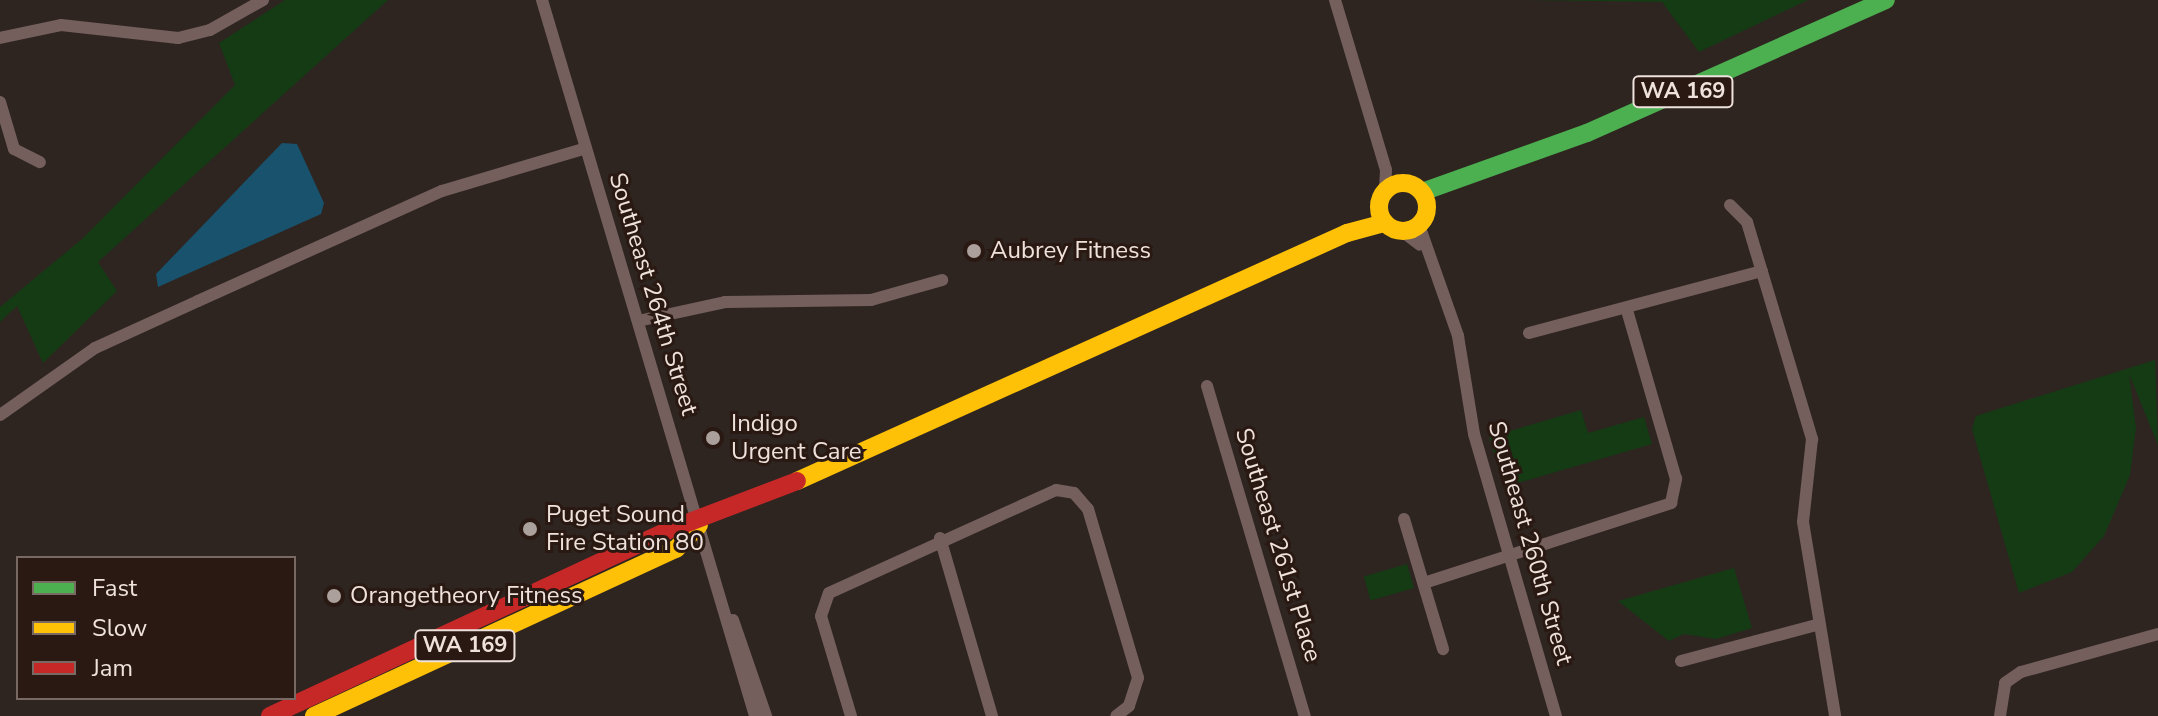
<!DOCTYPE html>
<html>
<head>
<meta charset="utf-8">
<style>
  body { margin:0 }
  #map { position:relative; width:2158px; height:716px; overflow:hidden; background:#2e2521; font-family:"Nunito Sans",sans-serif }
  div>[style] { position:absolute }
  .green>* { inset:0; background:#143b14; transform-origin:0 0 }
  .water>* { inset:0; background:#19526d }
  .street>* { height:12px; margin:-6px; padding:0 6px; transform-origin:6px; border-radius:6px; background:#745f5d }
  .fast>* { height:18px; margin:-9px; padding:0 9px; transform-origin:9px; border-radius:9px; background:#4caf50 }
  .slow>* { height:18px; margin:-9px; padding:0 9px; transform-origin:9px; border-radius:9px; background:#ffc107 }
  .slow>.ring { margin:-9px; padding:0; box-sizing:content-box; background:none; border:18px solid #ffc107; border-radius:50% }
  .jam>* { height:18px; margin:-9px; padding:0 9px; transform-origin:9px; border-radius:9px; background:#c62828 }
  .dots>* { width:22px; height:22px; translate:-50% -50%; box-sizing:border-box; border:4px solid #2a1912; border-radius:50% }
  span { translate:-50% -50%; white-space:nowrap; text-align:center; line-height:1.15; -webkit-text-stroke:6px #2a1912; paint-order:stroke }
  .shield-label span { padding:2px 6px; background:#2a1912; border:2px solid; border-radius:6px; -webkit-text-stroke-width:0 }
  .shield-label { font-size:22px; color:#efe2dd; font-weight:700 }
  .poi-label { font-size:24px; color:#efe2dd }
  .left { translate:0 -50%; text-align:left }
  .street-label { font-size:24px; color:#efe2dd }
  .legend { position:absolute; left:16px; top:556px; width:280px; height:144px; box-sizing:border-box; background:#2a1912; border:2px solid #796963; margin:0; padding:10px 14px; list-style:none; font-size:24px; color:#efe2dd }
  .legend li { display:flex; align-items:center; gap:16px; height:40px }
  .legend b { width:40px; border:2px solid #796963 }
</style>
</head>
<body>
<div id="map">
  <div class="green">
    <i style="clip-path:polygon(285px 0,388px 0,98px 262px,117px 291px,43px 363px,17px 306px,0 322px,0 307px,82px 239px,235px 85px,219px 43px)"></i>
    <i style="clip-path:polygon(1522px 0,1808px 0,1699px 52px,1662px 2px)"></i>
    <i style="clip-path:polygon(2155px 360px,2158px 445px,2129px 374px,2136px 428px,2130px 475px,2104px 536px,2072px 572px,2019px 593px,1972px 429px,1976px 416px)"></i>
    <i style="clip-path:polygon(1581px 410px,1588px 433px,1644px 417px,1652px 444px,1504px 487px,1489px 437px)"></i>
    <i style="left:1407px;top:564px;width:25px;height:45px;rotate:74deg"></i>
    <i style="clip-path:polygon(1734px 568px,1752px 628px,1716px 639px,1684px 634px,1669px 641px,1618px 601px)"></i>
  </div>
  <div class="water">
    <i style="clip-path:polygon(282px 143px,297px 144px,324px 203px,321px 214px,158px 287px,156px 274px)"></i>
  </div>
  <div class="street">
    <i style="left:542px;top:0;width:747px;rotate:73.43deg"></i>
    <i style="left:1335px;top:0;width:177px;rotate:73.3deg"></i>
    <i style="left:1386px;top:170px;width:21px;rotate:93deg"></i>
    <i style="left:0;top:38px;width:62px;rotate:-12deg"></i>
    <i style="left:61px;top:25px;width:118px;rotate:6.3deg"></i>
    <i style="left:178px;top:38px;width:33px;rotate:-14deg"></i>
    <i style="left:210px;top:30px;width:61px;rotate:-29.5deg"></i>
    <i style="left:0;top:102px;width:49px;rotate:73.4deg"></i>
    <i style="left:14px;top:149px;width:29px;rotate:27deg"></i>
    <i style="left:1730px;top:205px;width:24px;rotate:45deg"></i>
    <i style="left:1747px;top:222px;width:227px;rotate:73.3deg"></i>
    <i style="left:1812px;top:439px;width:83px;rotate:96.2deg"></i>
    <i style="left:1803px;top:522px;width:197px;rotate:80.6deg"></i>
    <i style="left:1419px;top:225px;width:118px;rotate:70.6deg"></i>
    <i style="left:1458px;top:336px;width:99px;rotate:80.7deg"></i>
    <i style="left:1474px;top:434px;width:294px;rotate:73.8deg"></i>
    <i style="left:1403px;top:232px;width:21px;rotate:37deg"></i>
    <i style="left:638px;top:321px;width:89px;rotate:-12.3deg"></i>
    <i style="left:725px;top:302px;width:146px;rotate:-0.8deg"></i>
    <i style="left:871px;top:300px;width:74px;rotate:-15.7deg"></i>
    <i style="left:1529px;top:333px;width:241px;rotate:-14.9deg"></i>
    <i style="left:1207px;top:386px;width:344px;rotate:73.5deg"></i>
    <i style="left:0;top:415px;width:116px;rotate:-35.2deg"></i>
    <i style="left:95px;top:348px;width:113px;rotate:-24.5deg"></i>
    <i style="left:198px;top:301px;width:268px;rotate:-24.3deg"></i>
    <i style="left:442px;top:191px;width:150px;rotate:-16.6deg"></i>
    <i style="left:1404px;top:519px;width:136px;rotate:73.3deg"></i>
    <i style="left:940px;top:538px;width:185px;rotate:73.7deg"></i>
    <i style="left:1424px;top:583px;width:260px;rotate:-17.9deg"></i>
    <i style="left:1671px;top:503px;width:25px;rotate:-78deg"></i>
    <i style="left:1676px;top:479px;width:176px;rotate:-106.2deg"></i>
    <i style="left:733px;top:620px;width:102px;rotate:71deg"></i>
    <i style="left:1681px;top:661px;width:140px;rotate:-14.9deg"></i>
    <i style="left:851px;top:716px;width:104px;rotate:-106.7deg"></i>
    <i style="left:821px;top:616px;width:24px;rotate:-71deg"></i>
    <i style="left:829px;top:593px;width:249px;rotate:-24.4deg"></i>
    <i style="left:1056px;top:490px;width:18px;rotate:9deg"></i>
    <i style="left:1074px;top:493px;width:21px;rotate:49deg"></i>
    <i style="left:1088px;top:509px;width:176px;rotate:73.5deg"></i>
    <i style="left:1138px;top:678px;width:29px;rotate:108deg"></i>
    <i style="left:1129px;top:706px;width:16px;rotate:142deg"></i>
    <i style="left:2000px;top:716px;width:33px;rotate:-81deg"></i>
    <i style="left:2005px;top:683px;width:19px;rotate:-35deg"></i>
    <i style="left:2021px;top:672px;width:142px;rotate:-15.5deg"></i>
  </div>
  <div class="fast">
    <i style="left:1422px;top:192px;width:175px;rotate:-19.7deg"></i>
    <i style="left:1587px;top:133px;width:327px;rotate:-24deg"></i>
  </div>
  <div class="slow">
    <i class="ring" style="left:1379px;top:183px;width:30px;height:30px"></i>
    <i style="left:797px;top:481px;width:603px;rotate:-24.27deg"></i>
    <i style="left:1347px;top:233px;width:39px;rotate:-15deg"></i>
    <i style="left:314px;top:716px;width:399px;rotate:-24.8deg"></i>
    <i style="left:676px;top:549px;width:33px;rotate:-46deg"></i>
  </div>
  <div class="jam">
    <i style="left:270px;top:716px;width:437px;rotate:-25deg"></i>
    <i style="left:666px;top:531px;width:140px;rotate:-20.9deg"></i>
  </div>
  <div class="dots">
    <i style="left:974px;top:251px;background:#aba09b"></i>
    <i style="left:713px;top:438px;background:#aba09b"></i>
    <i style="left:530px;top:529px;background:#aba09b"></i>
    <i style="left:334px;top:596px;background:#aba09b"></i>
  </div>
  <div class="shield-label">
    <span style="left:1683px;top:92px">WA 169</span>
    <span style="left:465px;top:646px">WA 169</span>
  </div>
  <div class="poi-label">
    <span class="left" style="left:990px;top:251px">Aubrey Fitness</span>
    <span class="left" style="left:731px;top:438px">Indigo<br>Urgent Care</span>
    <span class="left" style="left:546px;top:529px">Puget Sound<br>Fire Station 80</span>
    <span class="left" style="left:350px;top:596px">Orangetheory Fitness</span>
  </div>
  <div class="street-label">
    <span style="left:653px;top:294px;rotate:73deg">Southeast 264th Street</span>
    <span style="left:1530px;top:543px;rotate:74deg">Southeast 260th Street</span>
    <span style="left:1278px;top:545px;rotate:73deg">Southeast 261st Place</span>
  </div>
  <ul class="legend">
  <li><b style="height:10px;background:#4caf50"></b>Fast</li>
  <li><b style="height:10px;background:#ffc107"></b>Slow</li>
  <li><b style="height:10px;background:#c62828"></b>Jam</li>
  </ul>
</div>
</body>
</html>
